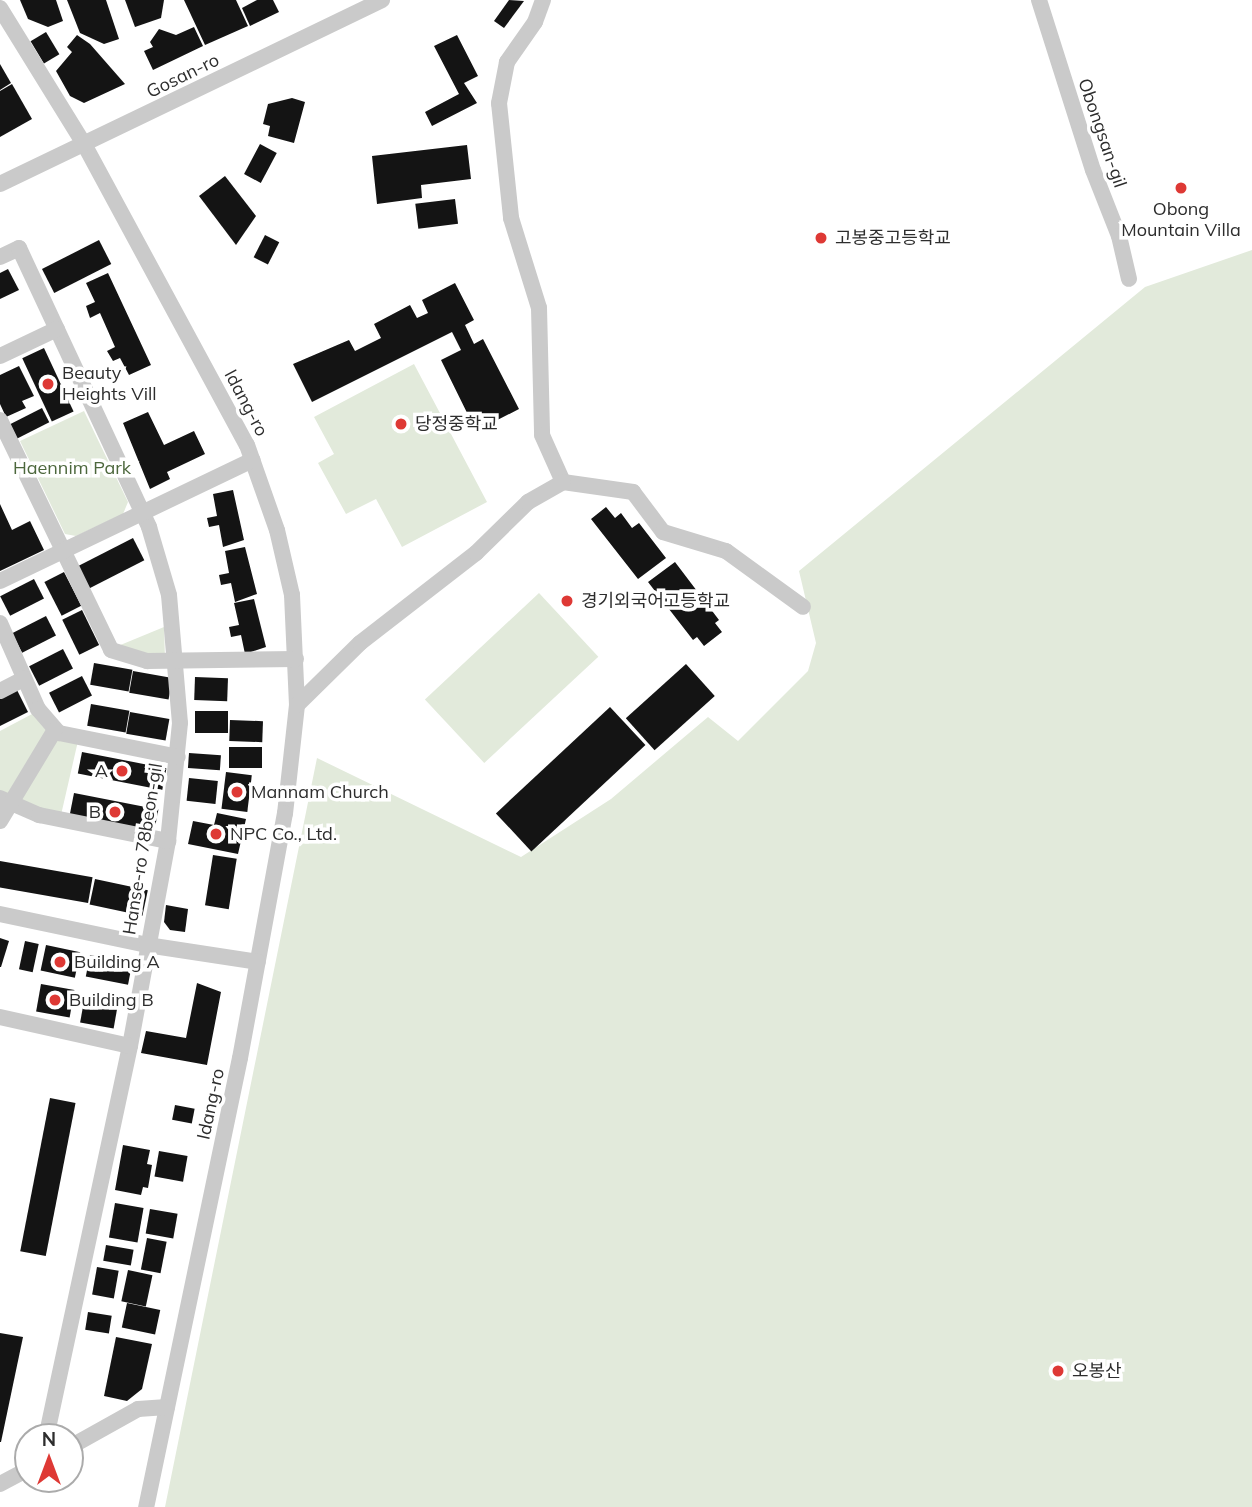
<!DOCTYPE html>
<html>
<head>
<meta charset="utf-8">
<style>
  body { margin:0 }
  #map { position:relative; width:1252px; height:1507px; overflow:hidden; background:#fff; font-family:Mulish,"Noto Sans KR",sans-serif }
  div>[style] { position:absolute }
  .green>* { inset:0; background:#e2eadb; transform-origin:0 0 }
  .building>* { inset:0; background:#141414; transform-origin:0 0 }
  .minor>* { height:16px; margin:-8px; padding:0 8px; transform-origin:8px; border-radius:8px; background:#cacaca }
  .dots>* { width:19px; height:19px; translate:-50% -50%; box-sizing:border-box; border:4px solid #fff; border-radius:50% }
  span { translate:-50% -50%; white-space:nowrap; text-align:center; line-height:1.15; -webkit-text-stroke:7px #fff; paint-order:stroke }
  .street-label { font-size:18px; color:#2d2d2d }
  .poi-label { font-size:18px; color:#2d2d2d }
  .left { translate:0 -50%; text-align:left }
  .right { translate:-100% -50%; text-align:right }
  .park-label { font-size:18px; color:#4c673c }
  .north { position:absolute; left:14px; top:1423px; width:70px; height:70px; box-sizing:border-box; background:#fff; border:2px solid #ababab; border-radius:50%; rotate:0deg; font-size:19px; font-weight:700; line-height:28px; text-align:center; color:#2d2d2d }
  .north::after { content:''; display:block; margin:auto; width:24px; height:32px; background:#de3935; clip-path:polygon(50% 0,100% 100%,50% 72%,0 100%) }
</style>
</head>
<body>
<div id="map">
  <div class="green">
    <i style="clip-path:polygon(1252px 250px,1252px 1507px,165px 1507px,317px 758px,521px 857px,611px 799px,708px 717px,738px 741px,808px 671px,816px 643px,799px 571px,1145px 287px)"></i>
    <i style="clip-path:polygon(414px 364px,487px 502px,402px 547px,376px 499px,346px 514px,318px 463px,334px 454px,314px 417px)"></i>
    <i style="clip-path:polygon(84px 411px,128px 502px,123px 514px,76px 536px,65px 534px,20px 441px)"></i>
    <i style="left:539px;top:593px;width:87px;height:156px;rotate:47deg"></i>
    <i style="clip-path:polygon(164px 627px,165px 659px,118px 646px)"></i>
    <i style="clip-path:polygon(34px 713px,52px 735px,78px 741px,61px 815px,40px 811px,0 791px,0 731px)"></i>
  </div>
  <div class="building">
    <i style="clip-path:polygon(20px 0,56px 0,63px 21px,48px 27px,28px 19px)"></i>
    <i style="clip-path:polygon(67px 0,106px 0,119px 39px,104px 44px,80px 33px)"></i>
    <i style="clip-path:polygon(125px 0,164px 0,161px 18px,135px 27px)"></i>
    <i style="clip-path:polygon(184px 0,236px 0,248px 26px,205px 45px)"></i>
    <i style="clip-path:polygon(257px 0,273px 0,279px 12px,250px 26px,242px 8px)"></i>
    <i style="clip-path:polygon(509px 0,524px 1px,504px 28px,494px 21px)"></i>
    <i style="clip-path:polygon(194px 27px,203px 46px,153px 70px,144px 51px,153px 47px,150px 42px,159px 29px,176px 35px)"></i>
    <i style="left:46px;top:32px;width:26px;height:18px;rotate:59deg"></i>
    <i style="clip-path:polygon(77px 35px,90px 44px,125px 84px,84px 103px,70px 96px,56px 71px,72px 52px,67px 47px)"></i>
    <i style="clip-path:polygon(457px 35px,478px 76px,464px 83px,477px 103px,432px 126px,425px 112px,459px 94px,434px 46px)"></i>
    <i style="clip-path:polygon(0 64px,11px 83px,0 90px)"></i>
    <i style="clip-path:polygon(12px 84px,32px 119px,0 137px,0 91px)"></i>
    <i style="clip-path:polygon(292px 98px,305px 102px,294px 143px,268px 136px,270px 126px,263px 124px,268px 104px)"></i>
    <i style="left:260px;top:144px;width:19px;height:34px;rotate:28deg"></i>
    <i style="clip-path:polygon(467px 145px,471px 179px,421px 185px,422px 198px,377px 204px,372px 156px)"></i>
    <i style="clip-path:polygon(225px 176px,256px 216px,236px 245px,199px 196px)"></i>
    <i style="left:455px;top:199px;width:25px;height:40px;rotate:83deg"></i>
    <i style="left:265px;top:235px;width:16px;height:25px;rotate:27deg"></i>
    <i style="left:99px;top:240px;width:27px;height:64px;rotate:63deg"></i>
    <i style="clip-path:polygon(8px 269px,19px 290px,0 299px,0 273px)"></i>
    <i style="clip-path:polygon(108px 273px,151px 365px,129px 375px,120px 358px,113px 361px,107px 351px,115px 347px,100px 313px,90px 318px,86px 306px,95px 302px,86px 283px)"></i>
    <i style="clip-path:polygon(455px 283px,474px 320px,465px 325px,474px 344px,483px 339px,519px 409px,476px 431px,441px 360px,461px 350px,452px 332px,312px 402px,293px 364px,349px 340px,355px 351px,381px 338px,374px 324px,410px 305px,417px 318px,428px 313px,422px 300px)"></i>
    <i style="left:44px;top:348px;width:70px;height:24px;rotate:65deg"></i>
    <i style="clip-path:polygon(19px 366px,34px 396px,22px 401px,26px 408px,6px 417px,0 404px,0 375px)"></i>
    <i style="left:42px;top:408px;width:16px;height:37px;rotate:63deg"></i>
    <i style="clip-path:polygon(148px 412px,164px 445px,194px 431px,205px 454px,167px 472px,170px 479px,150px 489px,123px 423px)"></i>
    <i style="clip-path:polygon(233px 490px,244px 540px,223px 547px,219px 525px,209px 527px,207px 518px,217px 516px,213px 494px)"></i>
    <i style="clip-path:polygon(0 504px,12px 530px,30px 521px,44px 550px,0 571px)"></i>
    <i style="clip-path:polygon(606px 507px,615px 518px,621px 513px,632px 528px,639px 523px,666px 558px,638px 579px,591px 519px)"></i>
    <i style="left:133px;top:538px;width:25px;height:62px;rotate:63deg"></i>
    <i style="clip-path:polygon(245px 547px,257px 594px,235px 602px,231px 583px,221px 585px,219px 575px,229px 573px,225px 551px)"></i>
    <i style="clip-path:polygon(675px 562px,719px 620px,715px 623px,722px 632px,704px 646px,697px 637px,693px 640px,648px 582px)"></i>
    <i style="left:64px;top:572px;width:38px;height:22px;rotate:63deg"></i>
    <i style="left:34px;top:579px;width:22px;height:38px;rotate:63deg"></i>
    <i style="clip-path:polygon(254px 599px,266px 647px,245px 654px,241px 635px,231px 637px,229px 627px,239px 625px,234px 603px)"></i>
    <i style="left:82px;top:610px;width:39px;height:22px;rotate:64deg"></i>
    <i style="left:46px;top:616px;width:22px;height:38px;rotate:63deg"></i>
    <i style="left:63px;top:649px;width:22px;height:38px;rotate:63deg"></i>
    <i style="left:94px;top:663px;width:39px;height:22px;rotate:10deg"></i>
    <i style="left:686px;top:664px;width:43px;height:81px;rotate:48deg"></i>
    <i style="left:133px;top:671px;width:40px;height:22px;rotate:10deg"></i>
    <i style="left:82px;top:676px;width:22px;height:37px;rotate:63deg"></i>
    <i style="left:195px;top:677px;width:33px;height:23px;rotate:2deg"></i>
    <i style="clip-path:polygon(17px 690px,28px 712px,0 726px,0 698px)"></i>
    <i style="left:91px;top:704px;width:39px;height:22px;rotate:10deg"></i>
    <i style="left:610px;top:707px;width:52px;height:156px;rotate:47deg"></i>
    <i style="left:195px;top:711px;width:33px;height:22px"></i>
    <i style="left:130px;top:712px;width:40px;height:22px;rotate:10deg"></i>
    <i style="left:230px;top:720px;width:33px;height:21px;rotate:2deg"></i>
    <i style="left:229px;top:747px;width:33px;height:21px"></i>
    <i style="left:82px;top:752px;width:86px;height:22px;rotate:11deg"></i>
    <i style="left:189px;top:753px;width:32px;height:15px;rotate:4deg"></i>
    <i style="left:226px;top:772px;width:26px;height:37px;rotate:7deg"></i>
    <i style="left:189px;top:778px;width:29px;height:23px;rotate:6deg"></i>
    <i style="left:74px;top:793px;width:86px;height:22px;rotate:11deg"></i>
    <i style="clip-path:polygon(217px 813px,246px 819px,238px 854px,188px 844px,193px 821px,214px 825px)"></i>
    <i style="left:213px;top:855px;width:24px;height:51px;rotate:9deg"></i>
    <i style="left:0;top:861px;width:94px;height:26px;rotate:10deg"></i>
    <i style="left:95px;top:879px;width:54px;height:26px;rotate:12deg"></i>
    <i style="clip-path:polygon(166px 905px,188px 909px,185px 932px,170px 930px,164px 922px)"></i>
    <i style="clip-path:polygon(0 938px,9px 941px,1px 967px,0 967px)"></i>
    <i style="left:25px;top:941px;width:14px;height:29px;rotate:12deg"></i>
    <i style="left:46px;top:945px;width:35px;height:26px;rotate:12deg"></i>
    <i style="left:90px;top:955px;width:43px;height:22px;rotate:11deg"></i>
    <i style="clip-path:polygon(197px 983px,221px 992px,207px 1065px,141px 1053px,146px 1031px,186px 1038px)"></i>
    <i style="left:41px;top:984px;width:34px;height:28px;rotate:10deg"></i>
    <i style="left:85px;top:995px;width:34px;height:28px;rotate:10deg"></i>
    <i style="left:50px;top:1098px;width:26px;height:156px;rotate:11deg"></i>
    <i style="left:175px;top:1105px;width:20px;height:15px;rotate:11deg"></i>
    <i style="clip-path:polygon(123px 1145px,150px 1150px,147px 1164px,152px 1165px,148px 1188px,143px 1187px,141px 1195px,115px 1190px)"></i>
    <i style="left:159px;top:1151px;width:29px;height:26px;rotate:10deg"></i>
    <i style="left:115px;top:1203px;width:29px;height:35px;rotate:10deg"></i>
    <i style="left:150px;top:1209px;width:28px;height:25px;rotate:10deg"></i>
    <i style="left:147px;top:1238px;width:20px;height:32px;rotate:11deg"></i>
    <i style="left:106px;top:1245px;width:28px;height:16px;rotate:10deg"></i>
    <i style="left:97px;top:1267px;width:22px;height:28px;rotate:10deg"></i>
    <i style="left:128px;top:1270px;width:25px;height:32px;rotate:12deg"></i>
    <i style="left:127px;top:1303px;width:34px;height:25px;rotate:12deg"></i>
    <i style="left:88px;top:1312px;width:24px;height:18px;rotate:9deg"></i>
    <i style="clip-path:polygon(0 1333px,23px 1337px,1px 1442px,0 1442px)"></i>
    <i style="clip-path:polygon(116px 1337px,152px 1344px,142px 1389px,127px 1401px,104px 1396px)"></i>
  </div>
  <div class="minor">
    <i style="left:543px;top:0;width:23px;rotate:110deg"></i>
    <i style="left:535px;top:22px;width:49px;rotate:125deg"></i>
    <i style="left:507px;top:62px;width:42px;rotate:101deg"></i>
    <i style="left:499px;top:103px;width:116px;rotate:84deg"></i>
    <i style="left:511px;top:218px;width:94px;rotate:72.7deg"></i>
    <i style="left:539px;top:308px;width:127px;rotate:88.6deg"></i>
    <i style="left:542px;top:435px;width:51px;rotate:65.9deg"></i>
    <i style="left:563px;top:482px;width:71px;rotate:8.1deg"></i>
    <i style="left:633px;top:492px;width:50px;rotate:53.1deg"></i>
    <i style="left:663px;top:532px;width:66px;rotate:16.8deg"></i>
    <i style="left:726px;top:551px;width:95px;rotate:36deg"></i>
    <i style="left:1039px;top:0;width:178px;rotate:72.4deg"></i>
    <i style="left:1093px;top:170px;width:71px;rotate:68.5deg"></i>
    <i style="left:1119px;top:236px;width:44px;rotate:76.9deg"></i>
    <i style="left:0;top:8px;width:160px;rotate:58.3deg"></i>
    <i style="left:84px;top:144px;width:342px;rotate:61.6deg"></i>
    <i style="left:247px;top:445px;width:90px;rotate:70.6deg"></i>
    <i style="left:277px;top:530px;width:67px;rotate:77deg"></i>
    <i style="left:292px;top:595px;width:110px;rotate:87.4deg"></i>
    <i style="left:297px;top:705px;width:109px;rotate:96.3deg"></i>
    <i style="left:285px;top:813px;width:249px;rotate:100.4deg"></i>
    <i style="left:240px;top:1058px;width:459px;rotate:101.8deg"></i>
    <i style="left:0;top:184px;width:424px;rotate:-25.7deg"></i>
    <i style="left:0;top:257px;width:21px;rotate:-25deg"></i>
    <i style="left:19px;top:248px;width:308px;rotate:65deg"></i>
    <i style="left:149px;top:527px;width:71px;rotate:73.6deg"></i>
    <i style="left:169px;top:595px;width:128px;rotate:85.1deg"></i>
    <i style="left:180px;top:723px;width:119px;rotate:95.8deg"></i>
    <i style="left:168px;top:841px;width:208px;rotate:100.5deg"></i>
    <i style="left:130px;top:1046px;width:400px;rotate:102.1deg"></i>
    <i style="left:0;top:356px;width:63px;rotate:-25.3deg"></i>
    <i style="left:0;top:420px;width:255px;rotate:64.2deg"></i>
    <i style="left:111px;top:650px;width:38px;rotate:17deg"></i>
    <i style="left:147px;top:661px;width:149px;rotate:-0.8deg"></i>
    <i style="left:0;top:581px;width:280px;rotate:-25.6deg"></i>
    <i style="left:0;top:623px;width:94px;rotate:66.2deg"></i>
    <i style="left:38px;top:709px;width:32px;rotate:49deg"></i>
    <i style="left:59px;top:733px;width:121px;rotate:11.4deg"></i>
    <i style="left:0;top:691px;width:27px;rotate:-27deg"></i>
    <i style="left:297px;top:705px;width:88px;rotate:-44.5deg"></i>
    <i style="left:360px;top:643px;width:147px;rotate:-37.8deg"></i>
    <i style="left:476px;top:553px;width:73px;rotate:-44.4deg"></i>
    <i style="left:528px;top:502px;width:40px;rotate:-29.7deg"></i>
    <i style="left:0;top:798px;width:43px;rotate:23.6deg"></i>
    <i style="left:39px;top:815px;width:132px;rotate:11.4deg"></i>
    <i style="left:0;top:821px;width:106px;rotate:-58.9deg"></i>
    <i style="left:0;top:914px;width:150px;rotate:11.9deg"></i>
    <i style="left:147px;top:945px;width:112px;rotate:8.7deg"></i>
    <i style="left:0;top:1017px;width:133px;rotate:12.6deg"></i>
    <i style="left:70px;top:1447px;width:78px;rotate:-29.2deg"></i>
    <i style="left:138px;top:1409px;width:29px;rotate:-4deg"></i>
    <i style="left:0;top:1484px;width:32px;rotate:-28deg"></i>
  </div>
  <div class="dots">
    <i style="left:1181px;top:188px;background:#de3935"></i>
    <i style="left:821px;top:238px;background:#de3935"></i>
    <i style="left:48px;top:384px;background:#de3935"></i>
    <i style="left:401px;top:424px;background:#de3935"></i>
    <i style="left:567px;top:601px;background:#de3935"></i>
    <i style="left:122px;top:771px;background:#de3935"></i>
    <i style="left:237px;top:792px;background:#de3935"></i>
    <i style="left:115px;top:812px;background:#de3935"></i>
    <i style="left:216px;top:834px;background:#de3935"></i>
    <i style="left:60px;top:962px;background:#de3935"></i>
    <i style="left:55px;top:1000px;background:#de3935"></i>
    <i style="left:1058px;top:1371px;background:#de3935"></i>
  </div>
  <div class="street-label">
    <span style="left:183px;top:76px;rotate:-26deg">Gosan-ro</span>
    <span style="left:1102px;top:133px;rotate:71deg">Obongsan-gil</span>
    <span style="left:246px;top:403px;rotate:62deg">Idang-ro</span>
    <span style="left:143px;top:849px;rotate:-81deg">Hanse-ro 78beon-gil</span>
    <span style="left:211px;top:1104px;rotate:-78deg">Idang-ro</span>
  </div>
  <div class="poi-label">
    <span style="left:1181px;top:220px">Obong<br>Mountain Villa</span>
    <span class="left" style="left:835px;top:238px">고봉중고등학교</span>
    <span class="left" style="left:62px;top:384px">Beauty<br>Heights Vill</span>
    <span class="left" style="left:415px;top:424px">당정중학교</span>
    <span class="left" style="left:581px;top:601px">경기외국어고등학교</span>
    <span class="right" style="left:108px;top:771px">A</span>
    <span class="left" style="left:251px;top:792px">Mannam Church</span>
    <span class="right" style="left:101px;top:812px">B</span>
    <span class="left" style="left:230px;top:834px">NPC Co., Ltd.</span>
    <span class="left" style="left:74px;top:962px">Building A</span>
    <span class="left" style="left:69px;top:1000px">Building B</span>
    <span class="left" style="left:1072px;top:1371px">오봉산</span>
  </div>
  <div class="park-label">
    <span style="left:72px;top:468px">Haennim Park</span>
  </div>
  <div class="north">N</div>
</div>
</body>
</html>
